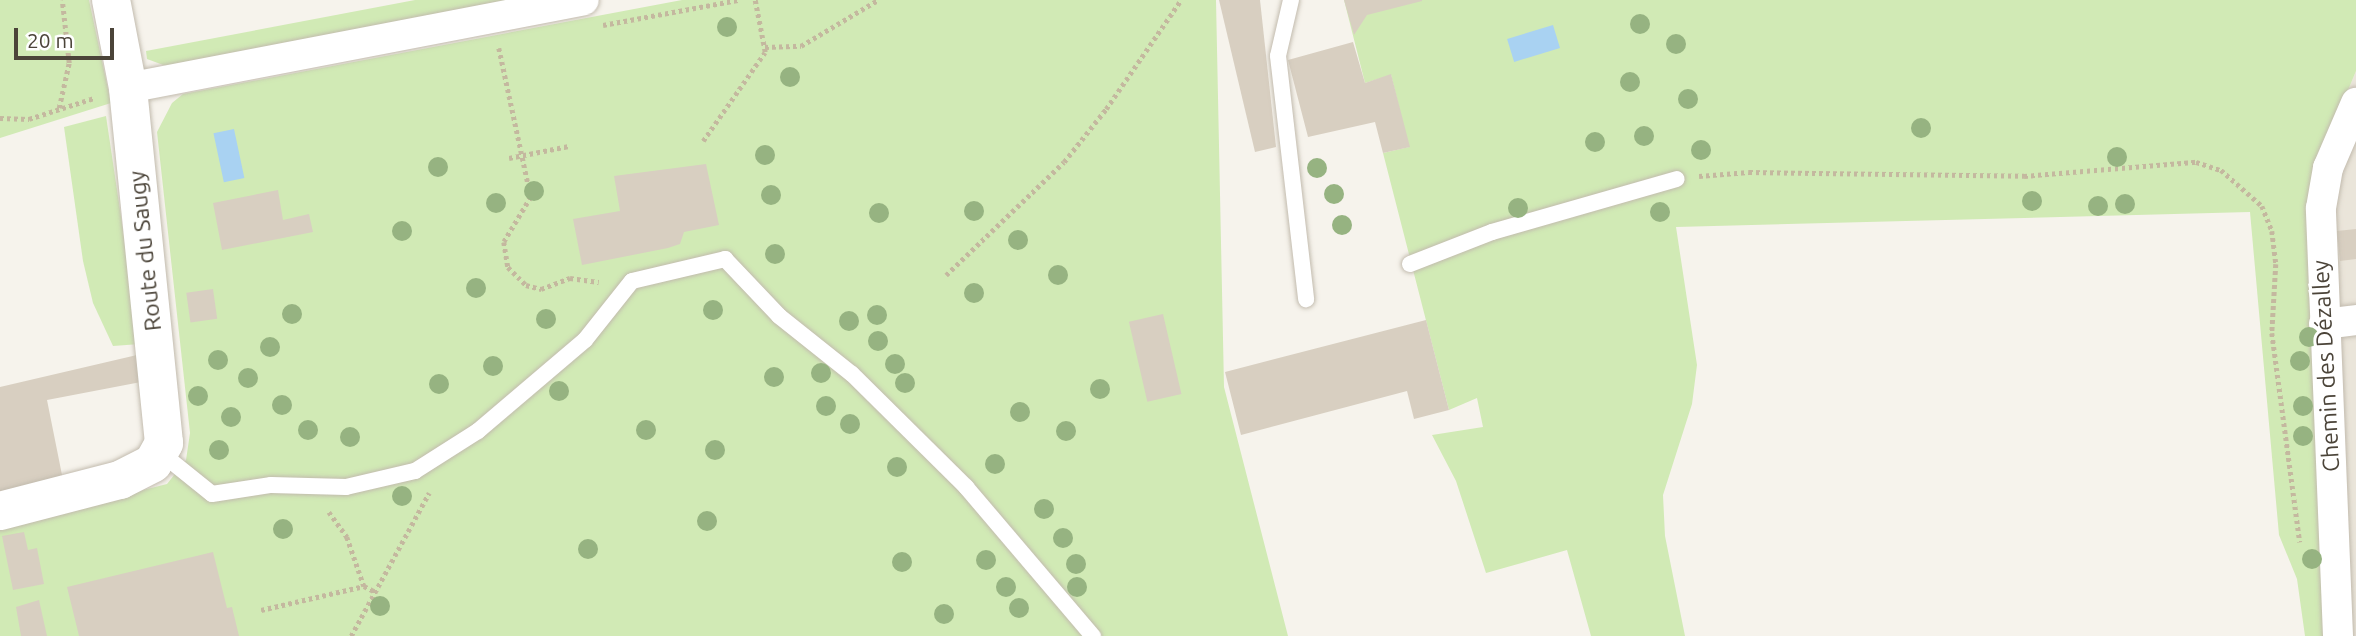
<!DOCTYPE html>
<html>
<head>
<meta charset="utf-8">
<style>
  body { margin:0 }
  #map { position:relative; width:2356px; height:636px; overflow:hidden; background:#f6f3ec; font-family:Ubuntu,sans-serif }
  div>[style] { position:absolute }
  .residential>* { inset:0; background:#eae5da }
  .green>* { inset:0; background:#d1eab5 }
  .water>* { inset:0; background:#a9d2f2; transform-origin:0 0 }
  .building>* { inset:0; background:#d8cfc1; transform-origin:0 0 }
  .path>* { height:4.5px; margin-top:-2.25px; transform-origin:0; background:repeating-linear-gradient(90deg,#c4b89f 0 3.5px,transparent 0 7px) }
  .roads { filter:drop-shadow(0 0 2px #c2bbae) drop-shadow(0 0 2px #c2bbae) }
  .service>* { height:16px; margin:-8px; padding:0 8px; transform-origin:8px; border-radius:8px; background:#fff }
  .minor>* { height:30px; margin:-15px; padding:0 15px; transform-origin:15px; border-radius:15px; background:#fff }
  .tertiary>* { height:38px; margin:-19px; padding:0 19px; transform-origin:19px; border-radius:19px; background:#fff }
  .trees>* { width:20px; height:20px; margin:-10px; border-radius:50%; background:#96b381 }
  span { translate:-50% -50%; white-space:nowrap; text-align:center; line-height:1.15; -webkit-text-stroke:6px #fff; paint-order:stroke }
  .street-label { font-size:23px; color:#4b4439 }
  .scale { position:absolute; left:14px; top:28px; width:100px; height:32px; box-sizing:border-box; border:4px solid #4b4439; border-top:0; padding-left:9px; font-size:21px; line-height:24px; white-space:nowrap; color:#4b4439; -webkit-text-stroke:5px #fff; paint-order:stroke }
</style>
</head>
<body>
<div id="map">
  <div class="residential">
    <i style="clip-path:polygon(2356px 71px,2356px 636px,2326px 636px,2322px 153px)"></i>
  </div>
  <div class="green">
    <i style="clip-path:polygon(0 0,89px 0,111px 103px,0 138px)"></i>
    <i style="clip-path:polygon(415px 0,525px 0,166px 66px,147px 59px,146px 51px)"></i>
    <i style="clip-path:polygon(682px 0,1216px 0,1224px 387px,1288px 636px,0 636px,0 526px,167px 484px,186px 460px,190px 433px,157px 132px,172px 103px,183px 94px)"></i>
    <i style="clip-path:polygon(1344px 0,2356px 0,2356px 71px,2322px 153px,2326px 636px,2305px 636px,2297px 579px,2279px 535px,2250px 212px,1676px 227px,1697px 365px,1692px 404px,1663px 495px,1665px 536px,1685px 636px,1591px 636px,1567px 550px,1486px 573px,1456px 481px,1432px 435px,1483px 427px,1477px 398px,1449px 410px,1383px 153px,1409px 147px,1391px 75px,1365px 83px)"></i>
    <i style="clip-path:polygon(106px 116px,140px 344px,113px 346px,93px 303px,83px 261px,64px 127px)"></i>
  </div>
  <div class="water">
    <i style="left:1553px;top:25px;width:24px;height:48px;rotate:73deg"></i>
    <i style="left:234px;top:129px;width:50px;height:21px;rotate:78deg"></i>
  </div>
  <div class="building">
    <i style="clip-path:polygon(1219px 0,1260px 0,1276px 147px,1255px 152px)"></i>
    <i style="clip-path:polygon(1344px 0,1422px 0,1422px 1px,1367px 15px,1354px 35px)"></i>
    <i style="clip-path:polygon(1353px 42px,1365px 83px,1391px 74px,1410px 147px,1383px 153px,1375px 122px,1308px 137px,1288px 60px)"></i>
    <i style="clip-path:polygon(706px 164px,719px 225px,684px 232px,680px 244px,668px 248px,582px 265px,573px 219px,620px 211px,614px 176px)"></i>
    <i style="clip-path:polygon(278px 190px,283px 220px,309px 214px,313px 232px,222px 250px,213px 203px)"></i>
    <i style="clip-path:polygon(2356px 229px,2356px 259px,2340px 261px,2337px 231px)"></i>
    <i style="left:213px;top:289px;width:30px;height:27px;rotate:82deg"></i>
    <i style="left:1163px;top:314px;width:82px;height:35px;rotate:77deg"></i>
    <i style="clip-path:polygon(1426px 320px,1449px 410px,1414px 419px,1407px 391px,1241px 435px,1225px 372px)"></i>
    <i style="clip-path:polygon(137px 355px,141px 382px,47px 400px,63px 480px,0 495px,0 387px)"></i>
    <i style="clip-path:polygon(24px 532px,28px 550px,37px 548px,44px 584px,13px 590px,2px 536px)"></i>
    <i style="clip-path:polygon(213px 552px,227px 608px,232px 607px,239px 636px,79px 636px,67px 587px)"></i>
    <i style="clip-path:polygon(39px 600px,47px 636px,21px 636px,16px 607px)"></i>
  </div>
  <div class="path">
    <i style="left:603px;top:25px;width:137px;rotate:-10.5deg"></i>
    <i style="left:765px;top:47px;width:36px;rotate:-2deg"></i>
    <i style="left:801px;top:46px;width:90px;rotate:-30.9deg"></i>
    <i style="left:499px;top:48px;width:152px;rotate:77.9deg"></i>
    <i style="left:531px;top:197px;width:52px;rotate:121deg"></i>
    <i style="left:504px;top:242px;width:25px;rotate:81deg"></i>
    <i style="left:508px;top:267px;width:25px;rotate:45deg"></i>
    <i style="left:526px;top:285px;width:16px;rotate:15deg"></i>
    <i style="left:541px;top:289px;width:31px;rotate:-21deg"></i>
    <i style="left:570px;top:278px;width:29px;rotate:8deg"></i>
    <i style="left:59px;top:108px;width:46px;rotate:-77.5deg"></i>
    <i style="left:69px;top:63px;width:63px;rotate:-96.3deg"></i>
    <i style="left:0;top:118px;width:29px;rotate:2deg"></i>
    <i style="left:29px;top:119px;width:68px;rotate:-17.9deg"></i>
    <i style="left:703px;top:141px;width:108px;rotate:-55.1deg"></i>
    <i style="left:765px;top:52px;width:53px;rotate:-100.9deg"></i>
    <i style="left:509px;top:158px;width:61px;rotate:-11.3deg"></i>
    <i style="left:1699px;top:176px;width:50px;rotate:-4.6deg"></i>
    <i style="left:1749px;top:172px;width:275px;rotate:0.8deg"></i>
    <i style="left:2024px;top:176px;width:173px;rotate:-4.7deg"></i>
    <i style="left:2196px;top:162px;width:26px;rotate:18deg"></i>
    <i style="left:2221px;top:170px;width:55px;rotate:41.3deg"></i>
    <i style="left:2262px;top:206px;width:27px;rotate:68deg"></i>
    <i style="left:2272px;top:231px;width:33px;rotate:83deg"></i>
    <i style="left:2276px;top:264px;width:69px;rotate:93.3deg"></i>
    <i style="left:2272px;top:333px;width:211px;rotate:82.4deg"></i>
    <i style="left:946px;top:275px;width:163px;rotate:-43.8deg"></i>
    <i style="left:1064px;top:162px;width:68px;rotate:-51.6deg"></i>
    <i style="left:1106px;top:109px;width:132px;rotate:-55.5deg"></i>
    <i style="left:329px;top:512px;width:31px;rotate:54deg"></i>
    <i style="left:347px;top:537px;width:52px;rotate:70.9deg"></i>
    <i style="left:261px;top:610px;width:106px;rotate:-13.1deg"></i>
    <i style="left:364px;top:586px;width:11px;rotate:27deg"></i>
    <i style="left:351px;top:636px;width:163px;rotate:-61.4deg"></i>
  </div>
  <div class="roads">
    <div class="service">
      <i style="left:1291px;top:0;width:57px;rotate:103.1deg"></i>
      <i style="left:1278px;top:56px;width:245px;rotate:83.4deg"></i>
      <i style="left:1410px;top:264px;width:88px;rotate:-21.3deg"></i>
      <i style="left:1492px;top:232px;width:192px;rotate:-16deg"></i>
      <i style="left:161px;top:453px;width:65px;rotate:38.8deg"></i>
      <i style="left:212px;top:494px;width:60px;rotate:-8.7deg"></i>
      <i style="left:271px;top:485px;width:75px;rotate:1.5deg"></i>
      <i style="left:346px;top:487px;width:71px;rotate:-13.1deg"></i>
      <i style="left:415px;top:471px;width:75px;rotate:-32.4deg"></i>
      <i style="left:478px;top:431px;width:140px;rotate:-40.4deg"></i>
      <i style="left:585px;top:340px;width:75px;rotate:-51.5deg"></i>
      <i style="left:632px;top:281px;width:96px;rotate:-13.3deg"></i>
      <i style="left:725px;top:259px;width:79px;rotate:46.5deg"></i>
      <i style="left:779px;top:316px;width:93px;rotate:38.5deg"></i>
      <i style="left:852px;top:374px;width:161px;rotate:44.7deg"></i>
      <i style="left:966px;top:487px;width:196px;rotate:49.6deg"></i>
    </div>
    <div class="minor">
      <i style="left:128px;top:88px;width:464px;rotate:-10.9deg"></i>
      <i style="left:2324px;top:324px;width:32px;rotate:-7deg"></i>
      <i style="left:2338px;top:636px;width:428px;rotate:-92.3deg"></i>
      <i style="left:2321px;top:208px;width:41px;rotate:-80.1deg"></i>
      <i style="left:2328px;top:168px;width:71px;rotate:-66.7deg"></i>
    </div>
    <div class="tertiary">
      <i style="left:0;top:511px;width:124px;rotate:-14.5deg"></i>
      <i style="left:120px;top:480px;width:37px;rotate:-27deg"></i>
      <i style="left:153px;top:463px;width:23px;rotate:-61deg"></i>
      <i style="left:164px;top:443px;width:357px;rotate:-95.8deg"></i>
      <i style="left:128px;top:88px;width:90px;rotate:-100.9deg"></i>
    </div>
  </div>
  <div class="trees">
    <i style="left:1640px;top:24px"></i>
    <i style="left:727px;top:27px"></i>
    <i style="left:1676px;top:44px"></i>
    <i style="left:790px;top:77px"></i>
    <i style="left:1630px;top:82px"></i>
    <i style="left:1688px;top:99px"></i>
    <i style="left:1921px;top:128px"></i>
    <i style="left:1644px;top:136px"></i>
    <i style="left:1595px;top:142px"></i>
    <i style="left:1701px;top:150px"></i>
    <i style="left:765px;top:155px"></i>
    <i style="left:2117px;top:157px"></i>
    <i style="left:438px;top:167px"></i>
    <i style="left:1317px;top:168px"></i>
    <i style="left:534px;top:191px"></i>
    <i style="left:1334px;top:194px"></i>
    <i style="left:771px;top:195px"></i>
    <i style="left:2032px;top:201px"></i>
    <i style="left:496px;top:203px"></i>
    <i style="left:2125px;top:204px"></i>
    <i style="left:2098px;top:206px"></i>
    <i style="left:1518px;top:208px"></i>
    <i style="left:974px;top:211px"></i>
    <i style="left:1660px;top:212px"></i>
    <i style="left:879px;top:213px"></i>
    <i style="left:1342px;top:225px"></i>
    <i style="left:402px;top:231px"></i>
    <i style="left:1018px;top:240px"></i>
    <i style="left:775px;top:254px"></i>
    <i style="left:1058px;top:275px"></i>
    <i style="left:476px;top:288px"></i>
    <i style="left:974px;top:293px"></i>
    <i style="left:713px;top:310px"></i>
    <i style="left:292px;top:314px"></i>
    <i style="left:877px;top:315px"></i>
    <i style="left:546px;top:319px"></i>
    <i style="left:849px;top:321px"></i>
    <i style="left:2309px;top:337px"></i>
    <i style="left:878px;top:341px"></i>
    <i style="left:270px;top:347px"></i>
    <i style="left:218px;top:360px"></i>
    <i style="left:2300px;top:361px"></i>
    <i style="left:895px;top:364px"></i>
    <i style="left:493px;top:366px"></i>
    <i style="left:821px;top:373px"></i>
    <i style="left:774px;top:377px"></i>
    <i style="left:248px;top:378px"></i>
    <i style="left:905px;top:383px"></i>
    <i style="left:439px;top:384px"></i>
    <i style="left:1100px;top:389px"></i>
    <i style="left:559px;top:391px"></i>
    <i style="left:198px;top:396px"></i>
    <i style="left:282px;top:405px"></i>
    <i style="left:826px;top:406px"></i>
    <i style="left:2303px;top:406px"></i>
    <i style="left:1020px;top:412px"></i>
    <i style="left:231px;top:417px"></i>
    <i style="left:850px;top:424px"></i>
    <i style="left:308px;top:430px"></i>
    <i style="left:646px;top:430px"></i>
    <i style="left:1066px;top:431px"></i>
    <i style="left:2303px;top:436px"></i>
    <i style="left:350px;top:437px"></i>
    <i style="left:219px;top:450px"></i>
    <i style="left:715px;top:450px"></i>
    <i style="left:995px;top:464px"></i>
    <i style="left:897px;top:467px"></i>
    <i style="left:402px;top:496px"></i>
    <i style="left:1044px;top:509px"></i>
    <i style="left:707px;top:521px"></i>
    <i style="left:283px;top:529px"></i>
    <i style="left:1063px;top:538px"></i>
    <i style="left:588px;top:549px"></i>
    <i style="left:2312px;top:559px"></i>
    <i style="left:986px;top:560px"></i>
    <i style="left:902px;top:562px"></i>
    <i style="left:1076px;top:564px"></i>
    <i style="left:1006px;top:587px"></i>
    <i style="left:1077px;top:587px"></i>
    <i style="left:380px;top:606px"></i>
    <i style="left:1019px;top:608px"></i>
    <i style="left:944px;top:614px"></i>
  </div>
  <div class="street-label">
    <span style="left:145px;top:251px;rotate:-96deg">Route du Saugy</span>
    <span style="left:2326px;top:366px;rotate:-93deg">Chemin des Dézalley</span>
  </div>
  <div class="scale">20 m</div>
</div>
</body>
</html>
